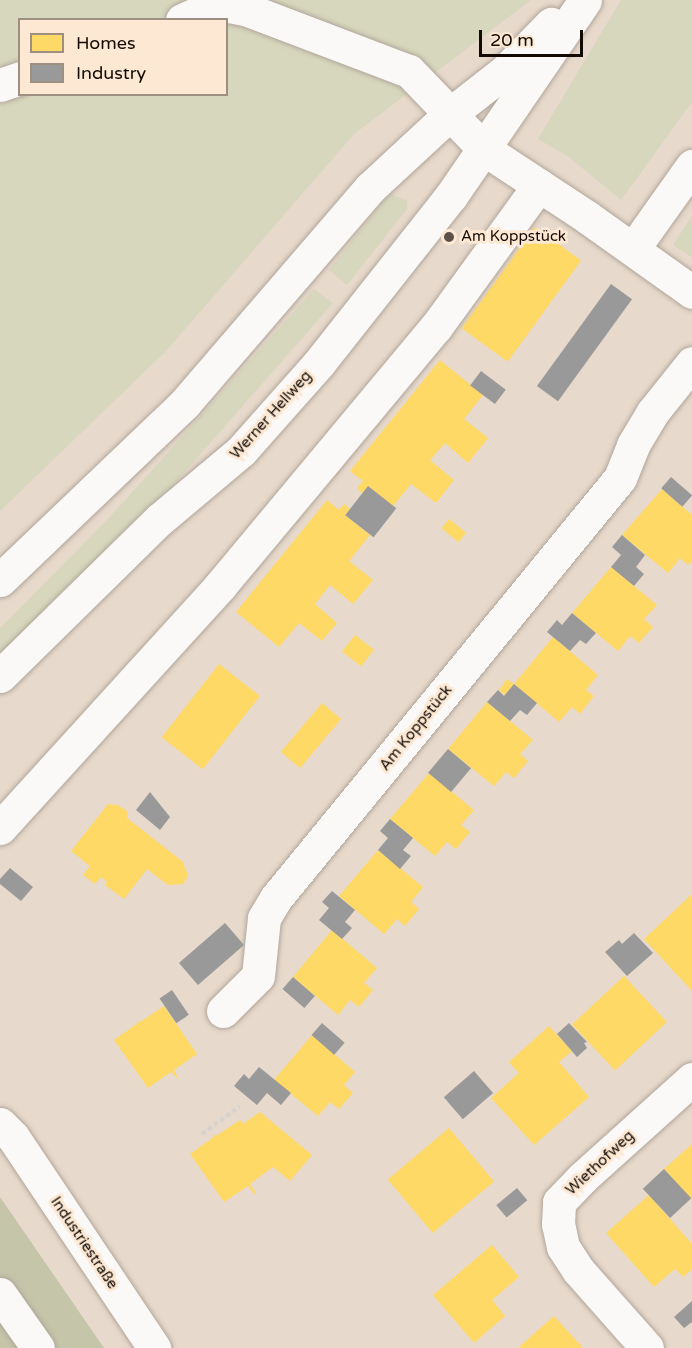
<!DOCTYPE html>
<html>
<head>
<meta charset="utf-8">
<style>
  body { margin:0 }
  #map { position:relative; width:692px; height:1348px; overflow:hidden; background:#e7d9cb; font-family:"Varela Round",sans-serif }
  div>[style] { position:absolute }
  .green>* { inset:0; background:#d6d7bc }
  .forest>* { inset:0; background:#c4c5a9 }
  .homes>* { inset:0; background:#ffd966; transform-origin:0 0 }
  .industry>* { inset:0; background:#999; transform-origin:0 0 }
  .path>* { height:4px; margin-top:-2px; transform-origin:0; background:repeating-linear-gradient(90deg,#d6d2ce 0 4.5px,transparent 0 7.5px) }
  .roads { filter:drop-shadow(0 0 2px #b1a69b) drop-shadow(0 0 2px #b1a69b) }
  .minor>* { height:33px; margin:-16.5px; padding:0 16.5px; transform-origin:16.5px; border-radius:16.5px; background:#fbf9f7 }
  .major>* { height:33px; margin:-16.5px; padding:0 16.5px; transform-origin:16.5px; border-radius:16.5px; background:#fbf9f7 }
  .dots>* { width:16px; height:16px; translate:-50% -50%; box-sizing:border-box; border:3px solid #fce8d3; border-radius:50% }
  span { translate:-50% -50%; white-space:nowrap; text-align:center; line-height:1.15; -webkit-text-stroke:6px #fce8d3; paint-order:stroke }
  .poi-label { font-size:15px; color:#120a03 }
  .left { translate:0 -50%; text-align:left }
  .street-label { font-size:15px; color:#120a03 }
  .legend { position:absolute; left:18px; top:18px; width:210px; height:78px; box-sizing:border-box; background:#fce8d3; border:2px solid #9e8f80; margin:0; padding:8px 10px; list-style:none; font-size:18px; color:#120a03 }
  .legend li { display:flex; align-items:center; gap:12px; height:30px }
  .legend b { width:30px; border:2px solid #9e8f80 }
  .scale { position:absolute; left:479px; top:30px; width:104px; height:27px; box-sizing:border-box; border:3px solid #120a03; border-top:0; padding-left:8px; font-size:18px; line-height:21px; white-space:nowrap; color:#120a03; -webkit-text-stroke:4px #fce8d3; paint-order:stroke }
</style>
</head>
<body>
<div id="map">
  <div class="green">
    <i style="clip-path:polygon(evenodd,0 0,531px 0,354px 134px,167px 350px,0 511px,0 0,20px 20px,226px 20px,226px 94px,20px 94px,20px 20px)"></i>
    <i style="clip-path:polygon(621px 0,692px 0,692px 102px,621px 200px,569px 157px,538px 139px)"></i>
    <i style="clip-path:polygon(392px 194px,407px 201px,407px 209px,347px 285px,329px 270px,385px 199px)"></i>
    <i style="clip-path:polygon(692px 216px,692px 257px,673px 245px)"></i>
    <i style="clip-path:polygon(314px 289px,333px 303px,140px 523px,0 663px,0 628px,110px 517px)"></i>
  </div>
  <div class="forest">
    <i style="clip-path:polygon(0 1197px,104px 1348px,0 1348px)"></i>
  </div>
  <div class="homes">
    <i style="left:535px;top:227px;width:57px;height:125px;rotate:36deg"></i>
    <i style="clip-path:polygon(440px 360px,483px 395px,464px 419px,488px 438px,468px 463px,445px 443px,430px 460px,454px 480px,436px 503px,411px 484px,393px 506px,368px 486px,363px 494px,357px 488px,363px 481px,350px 471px)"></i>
    <i style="clip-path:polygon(662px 489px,692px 515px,692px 561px,688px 565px,680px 558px,668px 573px,622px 535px)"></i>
    <i style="clip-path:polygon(327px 500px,339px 510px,344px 504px,350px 509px,345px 515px,370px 535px,349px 561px,373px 580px,353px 604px,330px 585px,315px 604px,337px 623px,322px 641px,299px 623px,279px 647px,236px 612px)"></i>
    <i style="left:449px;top:519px;width:22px;height:12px;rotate:39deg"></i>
    <i style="clip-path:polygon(611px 567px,657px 605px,644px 619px,653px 627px,639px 643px,630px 636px,618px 651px,572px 613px)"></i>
    <i style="left:355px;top:635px;width:24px;height:21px;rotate:38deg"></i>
    <i style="clip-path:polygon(553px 637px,598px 675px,586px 690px,594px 696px,580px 714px,572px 707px,559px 722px,514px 684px)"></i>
    <i style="left:219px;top:664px;width:52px;height:93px;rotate:38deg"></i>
    <i style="left:507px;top:679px;width:9px;height:14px;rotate:36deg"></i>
    <i style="clip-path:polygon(487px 702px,533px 740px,520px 754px,528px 761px,514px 778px,506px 772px,494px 786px,448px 749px)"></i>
    <i style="left:322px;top:703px;width:25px;height:64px;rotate:40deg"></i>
    <i style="clip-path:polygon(429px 773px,474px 810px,461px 825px,470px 832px,456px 849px,447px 842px,435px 856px,390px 819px)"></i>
    <i style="clip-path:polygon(108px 804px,118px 805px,127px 811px,127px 818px,183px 862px,188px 876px,183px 884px,168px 885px,147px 869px,124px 899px,105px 885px,107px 882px,101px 877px,95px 884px,83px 875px,90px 866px,71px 851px)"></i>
    <i style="clip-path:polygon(378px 850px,423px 887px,411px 902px,419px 909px,405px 926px,397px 919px,384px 934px,339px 896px)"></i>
    <i style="clip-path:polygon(692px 894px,692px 991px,644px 939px)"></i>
    <i style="clip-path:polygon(332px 930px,377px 968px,364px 983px,373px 990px,359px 1007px,350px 1000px,338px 1015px,293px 977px)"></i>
    <i style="left:624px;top:976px;width:63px;height:71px;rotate:47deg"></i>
    <i style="clip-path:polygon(164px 1006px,197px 1054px,174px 1070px,179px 1080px,171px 1072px,148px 1088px,114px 1040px,138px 1023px,136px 1021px,140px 1022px)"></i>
    <i style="clip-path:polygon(549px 1026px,572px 1051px,559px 1062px,589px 1097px,534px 1145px,491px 1098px,519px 1073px,509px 1062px)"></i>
    <i style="clip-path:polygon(312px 1035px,355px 1072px,344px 1085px,353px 1093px,339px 1109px,330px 1102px,318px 1116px,274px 1080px)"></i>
    <i style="clip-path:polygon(260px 1112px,312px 1155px,290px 1181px,273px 1167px,250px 1184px,256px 1193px,254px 1194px,248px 1186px,224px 1202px,190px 1154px,214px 1137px,214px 1134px,216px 1136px,240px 1120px,243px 1124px)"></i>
    <i style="left:449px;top:1128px;width:70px;height:80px;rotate:50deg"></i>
    <i style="clip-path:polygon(692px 1144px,692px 1200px,664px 1169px)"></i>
    <i style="clip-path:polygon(649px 1195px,692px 1244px,692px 1269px,683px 1277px,675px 1269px,654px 1287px,606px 1233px)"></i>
    <i style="clip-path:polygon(492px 1245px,519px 1277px,492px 1300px,505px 1316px,474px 1343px,433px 1295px)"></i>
    <i style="clip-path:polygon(554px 1316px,583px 1348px,518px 1348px)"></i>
  </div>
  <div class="industry">
    <i style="left:611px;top:284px;width:26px;height:126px;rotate:36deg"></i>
    <i style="left:481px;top:371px;width:31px;height:18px;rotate:37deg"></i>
    <i style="left:671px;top:477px;width:28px;height:15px;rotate:41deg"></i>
    <i style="left:368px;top:486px;width:36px;height:37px;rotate:38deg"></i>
    <i style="clip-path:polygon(622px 535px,645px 555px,636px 567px,644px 574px,634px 586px,611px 567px,621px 555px,612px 547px)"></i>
    <i style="clip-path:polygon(572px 613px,596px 633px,586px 644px,580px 640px,570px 651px,547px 632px,557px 620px,562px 625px)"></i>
    <i style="clip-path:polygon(514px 684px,537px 703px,527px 715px,520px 710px,510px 721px,487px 702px,498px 690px,504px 696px)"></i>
    <i style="left:448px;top:749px;width:30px;height:31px;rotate:40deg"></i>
    <i style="clip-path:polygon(150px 792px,170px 817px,160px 830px,136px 810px)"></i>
    <i style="clip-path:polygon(390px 819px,413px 838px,403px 850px,411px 856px,400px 869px,378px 850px,388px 838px,380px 831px)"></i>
    <i style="clip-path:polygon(10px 868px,33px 887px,21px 901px,0 884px,0 879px)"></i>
    <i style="clip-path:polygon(332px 891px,355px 910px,345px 922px,352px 928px,342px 939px,319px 920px,329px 908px,322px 902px)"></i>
    <i style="left:225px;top:923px;width:29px;height:61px;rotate:49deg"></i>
    <i style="clip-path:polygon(634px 933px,653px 953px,627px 976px,605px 952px,619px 940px,622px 944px)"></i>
    <i style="left:293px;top:977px;width:29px;height:16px;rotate:41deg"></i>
    <i style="left:172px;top:990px;width:30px;height:15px;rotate:56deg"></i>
    <i style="left:322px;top:1023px;width:30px;height:16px;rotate:41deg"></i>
    <i style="clip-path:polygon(569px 1023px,587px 1042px,584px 1043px,587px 1048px,577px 1057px,557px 1034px)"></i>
    <i style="clip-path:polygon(259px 1067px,291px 1093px,281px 1105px,267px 1093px,257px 1105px,234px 1086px,244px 1074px,249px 1079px)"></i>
    <i style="left:474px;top:1071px;width:29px;height:40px;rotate:49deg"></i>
    <i style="left:664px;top:1169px;width:40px;height:29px;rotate:47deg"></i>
    <i style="left:517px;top:1188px;width:16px;height:27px;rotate:50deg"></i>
    <i style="clip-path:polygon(692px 1301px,692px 1322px,684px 1328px,674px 1317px)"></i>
  </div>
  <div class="path">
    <i style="left:202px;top:1134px;width:47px;rotate:-36.4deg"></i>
  </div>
  <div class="roads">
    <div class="minor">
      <i style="left:182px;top:20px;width:39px;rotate:-24deg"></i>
      <i style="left:218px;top:4px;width:31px;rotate:11deg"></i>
      <i style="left:248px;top:10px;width:172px;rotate:20.8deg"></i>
      <i style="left:409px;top:71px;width:108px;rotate:46.1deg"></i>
      <i style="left:484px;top:149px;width:123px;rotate:33.4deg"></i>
      <i style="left:587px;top:217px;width:129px;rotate:35.5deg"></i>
      <i style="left:0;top:85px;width:21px;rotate:-19deg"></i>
      <i style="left:633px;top:249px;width:102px;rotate:-54.6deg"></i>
      <i style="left:0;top:828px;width:327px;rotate:-47.7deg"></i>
      <i style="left:220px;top:586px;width:337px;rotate:-50.2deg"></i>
      <i style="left:436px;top:327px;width:175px;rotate:-54deg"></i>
      <i style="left:223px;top:1011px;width:49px;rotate:-45deg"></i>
      <i style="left:258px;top:976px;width:58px;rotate:-84.1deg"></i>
      <i style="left:264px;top:918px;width:23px;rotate:-59deg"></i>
      <i style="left:276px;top:898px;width:543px;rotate:-50.68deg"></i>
      <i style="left:620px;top:478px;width:35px;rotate:-68deg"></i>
      <i style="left:633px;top:445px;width:37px;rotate:-59deg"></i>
      <i style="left:652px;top:413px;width:64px;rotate:-51.3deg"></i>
      <i style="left:0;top:1124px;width:18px;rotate:45deg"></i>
      <i style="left:13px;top:1137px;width:254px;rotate:56.2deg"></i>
      <i style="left:0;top:1294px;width:66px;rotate:54.9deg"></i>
      <i style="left:647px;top:1348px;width:104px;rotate:-131.5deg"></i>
      <i style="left:578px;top:1270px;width:27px;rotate:-123deg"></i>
      <i style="left:563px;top:1247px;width:24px;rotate:-102deg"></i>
      <i style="left:558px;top:1224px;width:22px;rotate:-87deg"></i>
      <i style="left:559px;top:1202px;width:33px;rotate:-46deg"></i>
      <i style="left:582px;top:1178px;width:148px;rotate:-42deg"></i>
    </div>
    <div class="major">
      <i style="left:0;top:580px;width:256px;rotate:-43.7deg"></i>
      <i style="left:185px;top:403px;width:284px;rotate:-49.3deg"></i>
      <i style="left:370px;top:188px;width:109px;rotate:-42.8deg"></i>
      <i style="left:450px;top:114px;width:70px;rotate:-38deg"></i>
      <i style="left:505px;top:71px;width:66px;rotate:-45.6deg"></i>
      <i style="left:0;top:676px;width:224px;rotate:-44.5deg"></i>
      <i style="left:160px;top:519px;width:106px;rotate:-40deg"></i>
      <i style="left:241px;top:451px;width:118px;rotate:-48.4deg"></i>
      <i style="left:319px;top:363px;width:213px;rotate:-51.7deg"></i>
      <i style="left:451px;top:196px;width:237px;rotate:-55.6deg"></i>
    </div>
  </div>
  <div class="dots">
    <i style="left:449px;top:237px;background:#5d5249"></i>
  </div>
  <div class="poi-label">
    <span class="left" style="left:461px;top:237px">Am Koppstück</span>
  </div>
  <div class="street-label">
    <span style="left:271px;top:415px;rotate:-48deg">Werner Hellweg</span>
    <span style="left:416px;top:728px;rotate:-51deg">Am Koppstück</span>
    <span style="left:600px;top:1163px;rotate:-43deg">Wiethofweg</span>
    <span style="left:84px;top:1243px;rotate:56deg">Industriestraße</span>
  </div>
  <ul class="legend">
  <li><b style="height:16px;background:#ffd966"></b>Homes</li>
  <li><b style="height:16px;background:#999"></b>Industry</li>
  </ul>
  <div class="scale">20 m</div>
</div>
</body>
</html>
